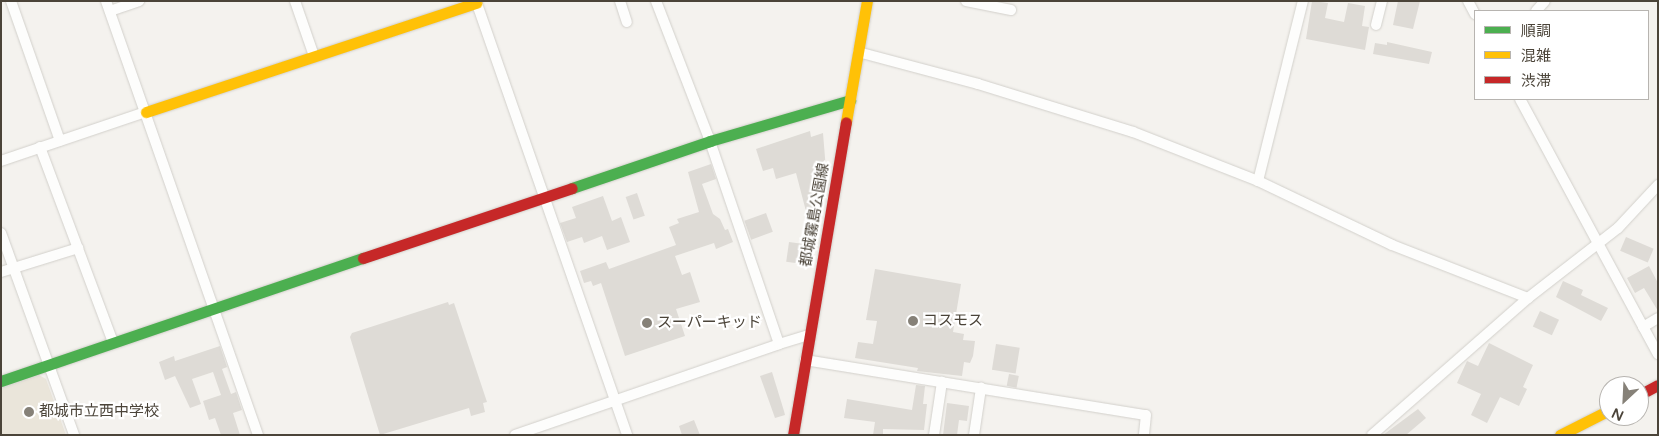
<!DOCTYPE html>
<html>
<head>
<meta charset="utf-8">
<style>
  body { margin:0 }
  #map { position:relative; width:1659px; height:436px; overflow:hidden; background:#f4f2ee; font-family:"Varela Round","Noto Sans JP",sans-serif }
  div>[style] { position:absolute }
  .education>* { inset:0; background:#eae5da }
  .building>* { inset:0; background:#dedbd6; transform-origin:0 0 }
  .roads { filter:drop-shadow(0 0 1px #d2d0cb) drop-shadow(0 0 1px #d2d0cb) }
  .street>* { height:10px; margin:-5px; padding:0 5px; transform-origin:5px; border-radius:5px; background:#fdfdfc }
  .fast>* { height:11px; margin:-5.5px; padding:0 5.5px; transform-origin:5.5px; border-radius:5.5px; background:#4caf50 }
  .slow>* { height:11px; margin:-5.5px; padding:0 5.5px; transform-origin:5.5px; border-radius:5.5px; background:#ffc107 }
  .jam>* { height:11px; margin:-5.5px; padding:0 5.5px; transform-origin:5.5px; border-radius:5.5px; background:#c62828 }
  .dots>* { width:14px; height:14px; translate:-50% -50%; box-sizing:border-box; border:2px solid #fff; border-radius:50% }
  span { translate:-50% -50%; white-space:nowrap; text-align:center; line-height:1.15; -webkit-text-stroke:4.5px #fff; paint-order:stroke }
  .street-label { font-size:15px; color:#4b4439 }
  .poi-label { font-size:15px; color:#4b4439 }
  .left { translate:0 -50%; text-align:left }
  .frame { position:absolute; inset:0; border:2px solid #4b4439; pointer-events:none }
  .legend { position:absolute; left:1474px; top:10px; width:175px; height:90px; box-sizing:border-box; background:#fff; border:1px solid #b7b4b0; margin:0; padding:6px 9px; list-style:none; font-size:15px; color:#4b4439 }
  .legend li { display:flex; align-items:center; gap:10px; height:25px }
  .legend b { width:25px; border:1px solid #b7b4b0 }
  .north { position:absolute; left:1599px; top:376px; width:50px; height:50px; box-sizing:border-box; background:#fff; border:1px solid #b7b4b0; border-radius:50%; rotate:205deg; font-size:14px; font-weight:700; line-height:20px; text-align:center; color:#4b4439 }
  .north::after { content:''; display:block; margin:auto; width:18px; height:22px; background:#868178; clip-path:polygon(50% 0,100% 100%,50% 72%,0 100%) }
</style>
</head>
<body>
<div id="map">
  <div class="education">
    <i style="clip-path:polygon(39px 375px,46px 379px,66px 435px,1px 435px,1px 388px)"></i>
  </div>
  <div class="building">
    <i style="clip-path:polygon(1312px 1px,1328px 3px,1325px 18px,1344px 22px,1348px 3px,1365px 6px,1362px 26px,1369px 27px,1365px 50px,1306px 39px)"></i>
    <i style="clip-path:polygon(1398px 1px,1420px 1px,1413px 29px,1393px 25px)"></i>
    <i style="clip-path:polygon(1387px 42px,1432px 52px,1429px 64px,1373px 54px,1375px 43px,1387px 45px)"></i>
    <i style="clip-path:polygon(810px 131px,811px 137px,823px 133px,826px 170px,812px 173px,820px 214px,808px 219px,796px 173px,776px 179px,773px 168px,763px 171px,756px 149px)"></i>
    <i style="clip-path:polygon(711px 164px,716px 179px,702px 184px,713px 214px,720px 219px,725px 230px,728px 229px,733px 242px,716px 249px,714px 243px,675px 256px,682px 275px,690px 272px,700px 302px,676px 309px,685px 336px,625px 356px,601px 283px,593px 286px,591px 281px,584px 283px,580px 271px,606px 262px,609px 269px,676px 245px,669px 227px,679px 223px,677px 219px,699px 212px,688px 172px)"></i>
    <i style="left:637px;top:193px;width:24px;height:12px;rotate:71deg"></i>
    <i style="clip-path:polygon(603px 196px,612px 221px,621px 217px,630px 242px,607px 250px,602px 236px,584px 243px,582px 237px,567px 242px,560px 223px,576px 218px,572px 207px)"></i>
    <i style="left:766px;top:213px;width:20px;height:23px;rotate:70deg"></i>
    <i style="left:1626px;top:237px;width:30px;height:15px;rotate:23deg"></i>
    <i style="left:789px;top:242px;width:22px;height:20px;rotate:8deg"></i>
    <i style="clip-path:polygon(1649px 266px,1658px 283px,1658px 311px,1644px 288px,1635px 293px,1627px 278px)"></i>
    <i style="clip-path:polygon(875px 269px,961px 284px,953px 332px,964px 334px,963px 340px,975px 341px,973px 356px,970px 363px,964px 362px,962px 376px,917px 371px,918px 368px,855px 358px,858px 342px,873px 344px,877px 321px,866px 320px)"></i>
    <i style="clip-path:polygon(1563px 281px,1583px 290px,1581px 295px,1608px 308px,1601px 321px,1556px 297px)"></i>
    <i style="clip-path:polygon(448px 302px,449px 305px,454px 303px,487px 402px,483px 403px,485px 412px,471px 416px,469px 408px,380px 435px,350px 337px,352px 333px)"></i>
    <i style="left:1540px;top:311px;width:21px;height:17px;rotate:25deg"></i>
    <i style="clip-path:polygon(1489px 343px,1533px 365px,1523px 387px,1527px 389px,1519px 406px,1500px 397px,1487px 423px,1471px 415px,1481px 394px,1457px 383px,1467px 361px,1478px 366px)"></i>
    <i style="left:996px;top:344px;width:24px;height:26px;rotate:9deg"></i>
    <i style="clip-path:polygon(220px 346px,227px 367px,222px 369px,231px 394px,236px 392px,242px 410px,233px 413px,240px 435px,221px 435px,215px 418px,209px 420px,203px 401px,221px 395px,213px 372px,192px 379px,201px 404px,190px 408px,175px 376px,165px 380px,159px 362px,174px 356px,175px 361px)"></i>
    <i style="clip-path:polygon(772px 372px,784px 411px,785px 415px,775px 418px,760px 376px)"></i>
    <i style="left:1009px;top:374px;width:10px;height:12px;rotate:11deg"></i>
    <i style="clip-path:polygon(916px 385px,925px 386px,923px 404px,927px 404px,924px 430px,883px 429px,883px 435px,873px 435px,875px 422px,844px 418px,847px 399px,912px 410px)"></i>
    <i style="clip-path:polygon(947px 403px,969px 406px,967px 421px,959px 420px,957px 435px,943px 435px)"></i>
    <i style="clip-path:polygon(1418px 409px,1426px 418px,1406px 435px,1383px 435px)"></i>
    <i style="clip-path:polygon(694px 420px,700px 435px,682px 435px,679px 426px)"></i>
  </div>
  <div class="roads">
    <div class="street">
      <i style="left:11px;top:1px;width:148px;rotate:70.7deg"></i>
      <i style="left:106px;top:1px;width:460px;rotate:70.7deg"></i>
      <i style="left:295px;top:1px;width:58px;rotate:70.9deg"></i>
      <i style="left:476px;top:1px;width:460px;rotate:70.8deg"></i>
      <i style="left:620px;top:1px;width:22px;rotate:72deg"></i>
      <i style="left:966px;top:1px;width:46px;rotate:11.3deg"></i>
      <i style="left:1468px;top:1px;width:15px;rotate:62deg"></i>
      <i style="left:110px;top:11px;width:31px;rotate:-19deg"></i>
      <i style="left:1536px;top:11px;width:13px;rotate:-48deg"></i>
      <i style="left:1376px;top:25px;width:25px;rotate:-76deg"></i>
      <i style="left:858px;top:52px;width:124px;rotate:14.9deg"></i>
      <i style="left:978px;top:84px;width:162px;rotate:17.2deg"></i>
      <i style="left:1133px;top:132px;width:134px;rotate:21.4deg"></i>
      <i style="left:1258px;top:181px;width:148px;rotate:25.5deg"></i>
      <i style="left:1392px;top:245px;width:146px;rotate:21.3deg"></i>
      <i style="left:1520px;top:99px;width:290px;rotate:61.6deg"></i>
      <i style="left:40px;top:147px;width:208px;rotate:69.5deg"></i>
      <i style="left:1px;top:161px;width:153px;rotate:-18.7deg"></i>
      <i style="left:1258px;top:181px;width:186px;rotate:-76deg"></i>
      <i style="left:1px;top:233px;width:215px;rotate:70.1deg"></i>
      <i style="left:1px;top:272px;width:81px;rotate:-17.3deg"></i>
      <i style="left:1643px;top:327px;width:17px;rotate:-31deg"></i>
      <i style="left:779px;top:344px;width:31px;rotate:-17deg"></i>
      <i style="left:805px;top:360px;width:345px;rotate:9.2deg"></i>
      <i style="left:1146px;top:415px;width:20px;rotate:96deg"></i>
      <i style="left:515px;top:435px;width:279px;rotate:-19deg"></i>
      <i style="left:779px;top:344px;width:214px;rotate:-108.8deg"></i>
      <i style="left:710px;top:141px;width:150px;rotate:-111.1deg"></i>
      <i style="left:934px;top:435px;width:54px;rotate:-81.4deg"></i>
      <i style="left:974px;top:435px;width:48px;rotate:-81.5deg"></i>
      <i style="left:1372px;top:435px;width:208px;rotate:-41.3deg"></i>
      <i style="left:1528px;top:298px;width:114px;rotate:-37.9deg"></i>
      <i style="left:1618px;top:228px;width:59px;rotate:-47.1deg"></i>
    </div>
    <div class="fast">
      <i style="left:572px;top:188px;width:146px;rotate:-18.8deg"></i>
      <i style="left:710px;top:141px;width:146px;rotate:-16.3deg"></i>
      <i style="left:1px;top:381px;width:382px;rotate:-18.8deg"></i>
    </div>
    <div class="slow">
      <i style="left:146px;top:112px;width:348px;rotate:-18.3deg"></i>
      <i style="left:846px;top:122px;width:123px;rotate:-80.2deg"></i>
      <i style="left:1560px;top:435px;width:55px;rotate:-27deg"></i>
    </div>
    <div class="jam">
      <i style="left:363px;top:258px;width:220px;rotate:-18.5deg"></i>
      <i style="left:1639px;top:395px;width:21px;rotate:-28deg"></i>
      <i style="left:793px;top:435px;width:317px;rotate:-80.4deg"></i>
    </div>
  </div>
  <div class="dots">
    <i style="left:913px;top:321px;background:#868178"></i>
    <i style="left:647px;top:323px;background:#868178"></i>
    <i style="left:29px;top:412px;background:#868178"></i>
  </div>
  <div class="street-label">
    <span style="left:815px;top:215px;rotate:-80deg">都城霧島公園線</span>
  </div>
  <div class="poi-label">
    <span class="left" style="left:923px;top:321px">コスモス</span>
    <span class="left" style="left:657px;top:323px">スーパーキッド</span>
    <span class="left" style="left:39px;top:412px">都城市立西中学校</span>
  </div>
  <div class="frame"></div>
  <ul class="legend">
  <li><b style="height:6px;background:#4caf50"></b>順調</li>
  <li><b style="height:6px;background:#ffc107"></b>混雑</li>
  <li><b style="height:6px;background:#c62828"></b>渋滞</li>
  </ul>
  <div class="north">N</div>
</div>
</body>
</html>
